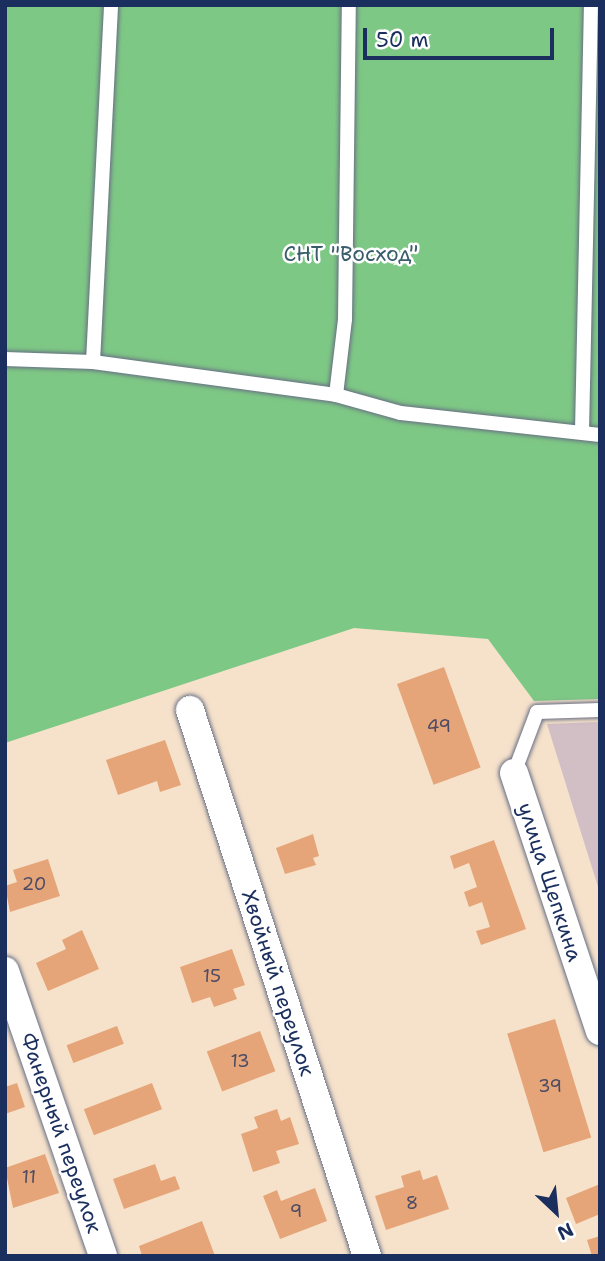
<!DOCTYPE html>
<html>
<head>
<meta charset="utf-8">
<style>
  body { margin:0 }
  #map { position:relative; width:605px; height:1261px; overflow:hidden; background:#f6e2cb; font-family:"Shantell Sans",sans-serif }
  div>[style] { position:absolute }
  .industrial>* { inset:0; background:#d2bec5 }
  .green>* { inset:0; background:#7ec885 }
  .building>* { inset:0; background:#e5a578; transform-origin:0 0 }
  .roads { filter:drop-shadow(0 0 2px #686e84) drop-shadow(0 0 2px #686e84) }
  .lane>* { height:14px; margin:-7px; padding:0 7px; transform-origin:7px; border-radius:7px; background:#fff }
  .street>* { height:28px; margin:-14px; padding:0 14px; transform-origin:14px; border-radius:14px; background:#fff }
  span { translate:-50% -50%; white-space:nowrap; text-align:center; line-height:1.15; -webkit-text-stroke:5px #fff; paint-order:stroke }
  .number-label { font-size:18px; color:#4e4c64 }
  .number-label span { -webkit-text-stroke-width:0 }
  .park-label { font-size:21px; color:#395d6a }
  .street-label { font-size:21px; color:#1b2f5e }
  .frame { position:absolute; inset:0; border:7px solid #1b2f5e; pointer-events:none }
  .north { position:absolute; left:521px; top:1177px; width:70px; height:70px; -webkit-text-stroke:5px #fff; paint-order:stroke; rotate:154deg; font-size:19px; font-weight:700; line-height:28px; text-align:center; color:#1b2f5e }
  .north::after { content:''; display:block; margin:auto; width:24px; height:32px; background:#1b2f5e; clip-path:polygon(50% 0,100% 100%,50% 72%,0 100%) }
  .scale { position:absolute; left:363px; top:28px; width:191px; height:32px; box-sizing:border-box; border:4px solid #1b2f5e; border-top:0; padding-left:9px; font-size:21px; line-height:24px; white-space:nowrap; color:#1b2f5e; -webkit-text-stroke:5px #fff; paint-order:stroke }
</style>
</head>
<body>
<div id="map">
  <div class="industrial">
    <i style="clip-path:polygon(600px 722px,600px 893px,547px 724px)"></i>
  </div>
  <div class="green">
    <i style="clip-path:polygon(5px 5px,600px 5px,600px 699px,534px 701px,488px 639px,354px 628px,5px 743px)"></i>
  </div>
  <div class="building">
    <i style="left:444px;top:667px;width:107px;height:50px;rotate:70deg"></i>
    <i style="clip-path:polygon(165px 740px,181px 785px,160px 792px,157px 781px,118px 795px,106px 760px)"></i>
    <i style="clip-path:polygon(313px 834px,319px 856px,313px 858px,316px 865px,285px 874px,276px 848px)"></i>
    <i style="clip-path:polygon(494px 840px,526px 929px,481px 945px,476px 931px,490px 927px,482px 902px,469px 907px,464px 892px,477px 887px,469px 863px,454px 869px,450px 856px)"></i>
    <i style="clip-path:polygon(48px 859px,60px 896px,10px 912px,5px 886px,17px 882px,13px 870px)"></i>
    <i style="clip-path:polygon(82px 930px,99px 969px,48px 991px,36px 963px,66px 949px,62px 940px)"></i>
    <i style="clip-path:polygon(232px 949px,245px 985px,233px 989px,237px 999px,214px 1007px,210px 997px,192px 1003px,180px 967px)"></i>
    <i style="left:555px;top:1019px;width:124px;height:50px;rotate:73deg"></i>
    <i style="left:117px;top:1026px;width:19px;height:54px;rotate:69deg"></i>
    <i style="left:260px;top:1031px;width:43px;height:57px;rotate:69deg"></i>
    <i style="clip-path:polygon(17px 1083px,25px 1107px,5px 1114px,5px 1087px)"></i>
    <i style="left:152px;top:1083px;width:28px;height:73px;rotate:69deg"></i>
    <i style="clip-path:polygon(277px 1109px,281px 1121px,290px 1117px,299px 1144px,276px 1151px,280px 1163px,253px 1172px,241px 1134px,258px 1128px,254px 1117px)"></i>
    <i style="clip-path:polygon(45px 1154px,59px 1193px,13px 1208px,5px 1168px)"></i>
    <i style="clip-path:polygon(155px 1164px,161px 1181px,175px 1176px,180px 1189px,124px 1209px,113px 1179px)"></i>
    <i style="clip-path:polygon(420px 1170px,423px 1180px,437px 1175px,449px 1209px,386px 1230px,375px 1196px,404px 1187px,401px 1176px)"></i>
    <i style="clip-path:polygon(600px 1184px,600px 1214px,576px 1224px,566px 1198px)"></i>
    <i style="clip-path:polygon(315px 1188px,327px 1221px,280px 1239px,263px 1196px,277px 1190px,281px 1201px)"></i>
    <i style="clip-path:polygon(202px 1221px,215px 1256px,142px 1256px,139px 1246px)"></i>
    <i style="clip-path:polygon(600px 1236px,600px 1256px,592px 1256px,587px 1240px)"></i>
  </div>
  <div class="roads">
    <div class="lane">
      <i style="left:5px;top:359px;width:88px;rotate:2deg"></i>
      <i style="left:93px;top:362px;width:245px;rotate:7.7deg"></i>
      <i style="left:336px;top:395px;width:67px;rotate:15.5deg"></i>
      <i style="left:401px;top:413px;width:200px;rotate:6.3deg"></i>
      <i style="left:93px;top:362px;width:357px;rotate:-87.1deg"></i>
      <i style="left:336px;top:395px;width:77px;rotate:-83.2deg"></i>
      <i style="left:345px;top:319px;width:314px;rotate:-89.3deg"></i>
      <i style="left:582px;top:432px;width:427px;rotate:-88.8deg"></i>
      <i style="left:514px;top:773px;width:65px;rotate:-69.3deg"></i>
      <i style="left:537px;top:712px;width:63px;rotate:-1.8deg"></i>
    </div>
    <div class="street">
      <i style="left:190px;top:710px;width:574px;rotate:72.04deg"></i>
      <i style="left:514px;top:773px;width:272px;rotate:71.6deg"></i>
      <i style="left:5px;top:971px;width:301px;rotate:71deg"></i>
    </div>
  </div>
  <div class="number-label">
    <span style="left:439px;top:726px">49</span>
    <span style="left:34px;top:884px">20</span>
    <span style="left:212px;top:976px">15</span>
    <span style="left:240px;top:1061px">13</span>
    <span style="left:550px;top:1086px">39</span>
    <span style="left:29px;top:1177px">11</span>
    <span style="left:412px;top:1203px">8</span>
    <span style="left:296px;top:1211px">9</span>
  </div>
  <div class="park-label">
    <span style="left:351px;top:254px">СНТ "Восход"</span>
  </div>
  <div class="street-label">
    <span style="left:550px;top:882px;rotate:72deg">улица Щепкина</span>
    <span style="left:278px;top:983px;rotate:72deg">Хвойный переулок</span>
    <span style="left:61px;top:1133px;rotate:71deg">Фанерный переулок</span>
  </div>
  <div class="frame"></div>
  <div class="north">N</div>
  <div class="scale">50 m</div>
</div>
</body>
</html>
